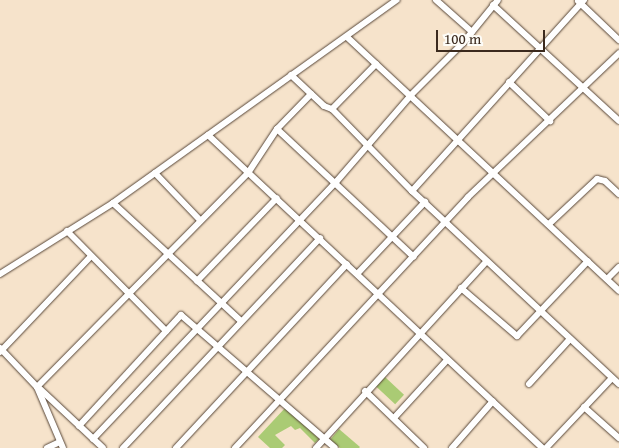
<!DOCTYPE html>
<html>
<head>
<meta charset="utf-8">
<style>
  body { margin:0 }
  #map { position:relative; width:619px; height:448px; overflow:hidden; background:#f6e3cb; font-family:"Gentium Book Plus",serif }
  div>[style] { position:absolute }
  .green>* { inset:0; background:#aacb74; transform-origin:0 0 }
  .roads { filter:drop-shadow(0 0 1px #574638) drop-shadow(0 0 1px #574638) }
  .minor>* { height:6px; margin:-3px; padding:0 3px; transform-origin:3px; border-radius:3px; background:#fff }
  span { translate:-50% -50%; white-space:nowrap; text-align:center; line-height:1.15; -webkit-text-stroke:4.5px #fdfcf7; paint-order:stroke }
  .scale { position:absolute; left:436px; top:30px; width:109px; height:22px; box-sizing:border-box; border:2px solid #3b2a1e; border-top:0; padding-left:6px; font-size:15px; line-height:18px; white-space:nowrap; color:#3b2a1e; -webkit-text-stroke:4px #fdfcf7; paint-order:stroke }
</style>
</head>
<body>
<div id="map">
  <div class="green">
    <i style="left:385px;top:377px;width:26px;height:13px;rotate:43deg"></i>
    <i style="clip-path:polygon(286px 407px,319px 439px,315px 443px,300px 428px,295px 430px,291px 426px,275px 435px,285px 445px,282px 448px,270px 448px,258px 437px)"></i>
    <i style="clip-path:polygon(339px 429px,360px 447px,359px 448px,340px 448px,330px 440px)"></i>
  </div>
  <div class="roads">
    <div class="minor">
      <i style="left:436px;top:0;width:48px;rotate:41.6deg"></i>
      <i style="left:578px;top:1px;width:57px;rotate:43.6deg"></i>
      <i style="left:493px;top:5px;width:171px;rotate:42.6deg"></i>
      <i style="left:347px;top:37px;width:372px;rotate:43deg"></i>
      <i style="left:291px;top:75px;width:45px;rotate:43.2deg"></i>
      <i style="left:324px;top:106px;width:9px;rotate:21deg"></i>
      <i style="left:332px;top:109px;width:63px;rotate:-45.6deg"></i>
      <i style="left:509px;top:82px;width:57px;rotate:43.6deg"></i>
      <i style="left:332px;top:109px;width:115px;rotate:45.7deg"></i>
      <i style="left:412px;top:191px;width:283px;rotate:43deg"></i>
      <i style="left:277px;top:129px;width:187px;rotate:43.1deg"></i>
      <i style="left:208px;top:135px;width:458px;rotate:43.1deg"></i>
      <i style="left:155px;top:173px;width:64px;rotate:46.3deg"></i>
      <i style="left:412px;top:191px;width:257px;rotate:-48deg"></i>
      <i style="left:113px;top:203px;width:174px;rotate:42.7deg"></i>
      <i style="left:549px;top:224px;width:66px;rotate:-43.2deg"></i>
      <i style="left:597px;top:179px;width:8px;rotate:14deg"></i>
      <i style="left:605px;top:181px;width:19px;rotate:43deg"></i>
      <i style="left:67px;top:231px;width:141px;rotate:45.3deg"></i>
      <i style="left:358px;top:273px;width:98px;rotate:-46.7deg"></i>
      <i style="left:0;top:274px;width:133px;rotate:-32.1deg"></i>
      <i style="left:113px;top:203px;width:349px;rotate:-35.6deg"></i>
      <i style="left:607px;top:279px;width:17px;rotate:-45deg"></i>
      <i style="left:197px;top:281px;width:115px;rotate:-46.1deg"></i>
      <i style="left:461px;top:288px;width:74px;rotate:40.6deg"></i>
      <i style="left:517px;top:336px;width:103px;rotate:-46.6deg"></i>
      <i style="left:0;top:348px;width:54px;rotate:46.5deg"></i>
      <i style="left:37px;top:387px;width:66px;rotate:66.9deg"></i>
      <i style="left:0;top:352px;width:132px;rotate:-46.5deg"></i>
      <i style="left:529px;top:384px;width:61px;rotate:-47.7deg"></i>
      <i style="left:37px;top:387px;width:301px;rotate:-45.4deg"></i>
      <i style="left:248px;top:173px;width:53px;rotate:-56.6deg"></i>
      <i style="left:277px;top:129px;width:49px;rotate:-45.8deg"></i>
      <i style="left:40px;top:389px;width:86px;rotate:43.1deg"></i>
      <i style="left:365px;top:391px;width:82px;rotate:44deg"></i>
      <i style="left:584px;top:407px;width:47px;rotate:41.5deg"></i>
      <i style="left:394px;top:418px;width:79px;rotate:-47.6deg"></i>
      <i style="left:79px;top:426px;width:151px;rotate:-47.4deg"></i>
      <i style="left:181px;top:315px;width:203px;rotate:40.8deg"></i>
      <i style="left:93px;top:439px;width:354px;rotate:-46.6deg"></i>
      <i style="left:336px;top:182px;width:115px;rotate:-49.2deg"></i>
      <i style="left:411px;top:95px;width:74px;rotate:-45deg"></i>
      <i style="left:463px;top:43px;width:55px;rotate:-50.9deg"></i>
      <i style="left:47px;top:448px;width:14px;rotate:-25deg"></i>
      <i style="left:123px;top:448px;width:288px;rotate:-46.8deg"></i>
      <i style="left:176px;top:448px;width:251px;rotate:-47.1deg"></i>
      <i style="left:235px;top:448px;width:342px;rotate:-47.1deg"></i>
      <i style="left:468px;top:197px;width:209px;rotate:-43.6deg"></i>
      <i style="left:316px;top:448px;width:253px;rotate:-47.6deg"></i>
      <i style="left:452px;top:448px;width:62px;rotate:-48.9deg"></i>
      <i style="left:546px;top:448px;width:96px;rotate:-46.7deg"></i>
    </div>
  </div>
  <div class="scale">100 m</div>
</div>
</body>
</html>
